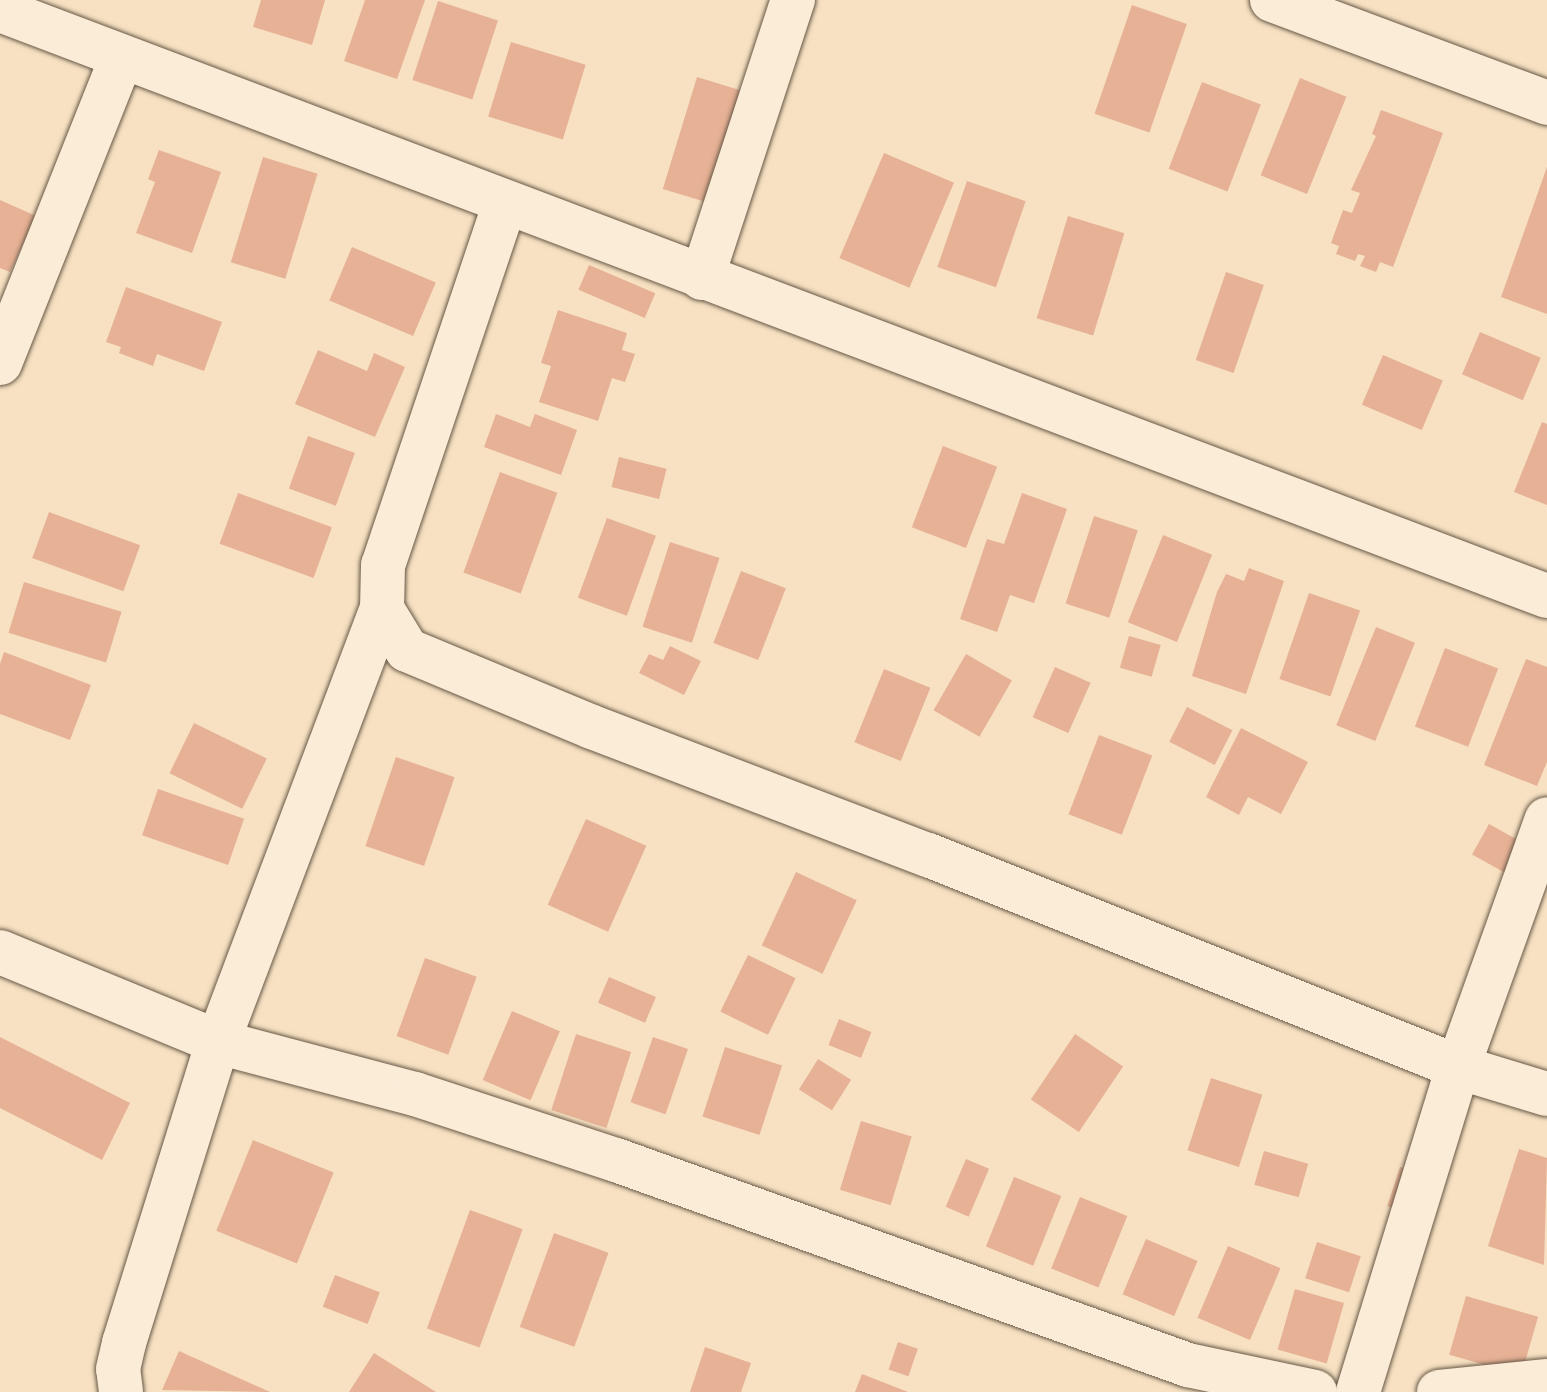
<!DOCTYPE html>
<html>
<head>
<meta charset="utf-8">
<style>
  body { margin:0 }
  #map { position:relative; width:1547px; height:1392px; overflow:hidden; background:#f7e1c2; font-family:Alegreya,serif }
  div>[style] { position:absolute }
  .building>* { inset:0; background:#e6b195; transform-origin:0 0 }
  .roads { filter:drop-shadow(0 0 2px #675846) drop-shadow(0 0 2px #675846) }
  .minor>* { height:44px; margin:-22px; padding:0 22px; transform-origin:22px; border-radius:22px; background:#faecd7 }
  span { translate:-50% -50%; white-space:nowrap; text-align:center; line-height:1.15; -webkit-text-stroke:7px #faecd7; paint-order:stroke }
</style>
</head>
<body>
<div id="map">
  <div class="building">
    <i style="clip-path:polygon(261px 0,325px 0,312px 45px,253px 27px)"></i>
    <i style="clip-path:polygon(365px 0,425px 0,397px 79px,344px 61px)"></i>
    <i style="left:438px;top:1px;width:63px;height:83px;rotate:18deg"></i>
    <i style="left:1132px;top:5px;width:58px;height:115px;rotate:19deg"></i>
    <i style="left:511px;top:42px;width:78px;height:78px;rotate:17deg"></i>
    <i style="left:697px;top:77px;width:58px;height:117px;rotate:17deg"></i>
    <i style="left:1300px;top:78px;width:50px;height:105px;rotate:22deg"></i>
    <i style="left:1202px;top:82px;width:63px;height:93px;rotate:21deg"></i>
    <i style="clip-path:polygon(1381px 110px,1443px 133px,1393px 267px,1380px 262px,1376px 272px,1360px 266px,1365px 256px,1358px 254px,1355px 261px,1336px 254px,1339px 246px,1331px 243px,1343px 210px,1352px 213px,1360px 193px,1351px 190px,1376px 136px,1372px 134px)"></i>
    <i style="clip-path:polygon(159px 150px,221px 172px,192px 253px,136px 233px,155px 182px,148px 179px)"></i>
    <i style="left:884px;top:153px;width:76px;height:114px;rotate:23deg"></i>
    <i style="left:263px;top:157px;width:57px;height:110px;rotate:17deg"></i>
    <i style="clip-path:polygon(1547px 167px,1547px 314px,1501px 297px)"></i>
    <i style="left:967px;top:181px;width:62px;height:91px;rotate:19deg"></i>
    <i style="clip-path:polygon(0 200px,36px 216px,10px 272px,0 268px)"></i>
    <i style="left:1068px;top:216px;width:59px;height:107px;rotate:17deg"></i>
    <i style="left:352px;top:247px;width:91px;height:58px;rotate:23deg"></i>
    <i style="left:589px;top:265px;width:72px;height:27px;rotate:23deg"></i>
    <i style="left:1226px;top:272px;width:40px;height:93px;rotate:19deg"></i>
    <i style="clip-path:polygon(126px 287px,222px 322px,204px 371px,157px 354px,153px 366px,119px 353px,121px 347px,106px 342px)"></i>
    <i style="clip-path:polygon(558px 310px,627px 333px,622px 350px,635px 354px,625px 382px,612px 378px,598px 421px,539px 402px,551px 366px,541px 363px)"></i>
    <i style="left:1480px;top:332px;width:66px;height:46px;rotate:23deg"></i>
    <i style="clip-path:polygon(318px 350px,367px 371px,374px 353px,405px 367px,375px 437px,295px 404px)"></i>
    <i style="left:1383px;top:355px;width:65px;height:54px;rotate:23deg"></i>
    <i style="clip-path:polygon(496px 414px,530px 427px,535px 414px,577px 430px,561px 475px,484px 447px)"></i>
    <i style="clip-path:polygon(1542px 422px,1547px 424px,1547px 505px,1514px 492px)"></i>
    <i style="left:308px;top:436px;width:50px;height:56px;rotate:20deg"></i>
    <i style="left:943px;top:446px;width:58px;height:87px;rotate:21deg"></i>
    <i style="left:619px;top:457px;width:49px;height:31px;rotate:14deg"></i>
    <i style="left:500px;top:472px;width:61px;height:107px;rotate:20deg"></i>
    <i style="left:238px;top:493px;width:100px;height:54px;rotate:20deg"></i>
    <i style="clip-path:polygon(1022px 493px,1067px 509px,1034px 603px,1010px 595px,997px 632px,960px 619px,987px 539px,1004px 544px)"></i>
    <i style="left:49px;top:512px;width:97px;height:49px;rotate:20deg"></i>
    <i style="left:1094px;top:516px;width:46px;height:92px;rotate:18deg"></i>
    <i style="left:607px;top:518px;width:52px;height:85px;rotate:20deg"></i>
    <i style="left:1163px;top:535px;width:53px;height:94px;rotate:22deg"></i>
    <i style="left:670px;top:542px;width:52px;height:89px;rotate:18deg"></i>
    <i style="clip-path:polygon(1249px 568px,1284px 581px,1246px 694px,1192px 676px,1217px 592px,1226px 574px,1244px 581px)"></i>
    <i style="left:741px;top:571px;width:48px;height:77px;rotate:21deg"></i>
    <i style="left:24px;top:582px;width:102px;height:53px;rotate:17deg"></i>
    <i style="left:1309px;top:593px;width:54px;height:91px;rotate:19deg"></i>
    <i style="left:1376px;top:627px;width:42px;height:106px;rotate:22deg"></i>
    <i style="left:1129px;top:636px;width:33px;height:33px;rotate:16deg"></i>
    <i style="clip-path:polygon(670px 646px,701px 661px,684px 695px,639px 673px,649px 654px,663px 660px)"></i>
    <i style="left:1445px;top:648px;width:57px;height:84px;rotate:21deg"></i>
    <i style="clip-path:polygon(4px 652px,91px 685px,70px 740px,0 714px,0 664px)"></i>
    <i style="left:966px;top:654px;width:53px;height:65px;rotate:30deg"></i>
    <i style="clip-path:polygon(1526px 659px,1547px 667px,1547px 762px,1537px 786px,1484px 765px)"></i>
    <i style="left:1055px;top:667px;width:39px;height:55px;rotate:24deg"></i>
    <i style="left:884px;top:669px;width:50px;height:79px;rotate:22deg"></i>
    <i style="left:1187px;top:707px;width:51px;height:39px;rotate:27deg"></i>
    <i style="left:194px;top:723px;width:81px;height:56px;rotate:26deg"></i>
    <i style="clip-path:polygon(1241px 728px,1308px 762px,1281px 814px,1248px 797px,1239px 815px,1206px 797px)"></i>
    <i style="left:1099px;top:735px;width:57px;height:85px;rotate:21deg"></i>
    <i style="left:396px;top:757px;width:62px;height:94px;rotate:19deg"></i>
    <i style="left:158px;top:789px;width:91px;height:49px;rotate:19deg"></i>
    <i style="left:586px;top:819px;width:66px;height:94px;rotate:24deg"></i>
    <i style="left:1489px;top:824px;width:51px;height:35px;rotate:29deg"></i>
    <i style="left:796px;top:872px;width:67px;height:81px;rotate:25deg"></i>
    <i style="left:748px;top:955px;width:53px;height:63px;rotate:26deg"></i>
    <i style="left:425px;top:958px;width:55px;height:83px;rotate:20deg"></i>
    <i style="left:609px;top:977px;width:51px;height:28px;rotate:23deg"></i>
    <i style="left:512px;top:1011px;width:52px;height:75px;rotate:23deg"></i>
    <i style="left:839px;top:1019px;width:35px;height:28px;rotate:22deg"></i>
    <i style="left:576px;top:1034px;width:58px;height:80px;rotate:18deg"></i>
    <i style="left:1075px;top:1034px;width:58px;height:79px;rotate:34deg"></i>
    <i style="clip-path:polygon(0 1037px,130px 1103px,102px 1160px,0 1108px)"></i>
    <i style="left:653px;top:1037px;width:37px;height:69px;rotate:19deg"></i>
    <i style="left:725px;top:1047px;width:60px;height:73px;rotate:18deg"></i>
    <i style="left:818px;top:1059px;width:39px;height:36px;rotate:32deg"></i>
    <i style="left:1211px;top:1078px;width:54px;height:76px;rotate:18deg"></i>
    <i style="left:861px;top:1121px;width:53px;height:72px;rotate:17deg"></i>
    <i style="left:253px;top:1140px;width:87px;height:98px;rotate:22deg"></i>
    <i style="clip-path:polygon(1519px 1149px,1547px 1158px,1544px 1265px,1488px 1246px)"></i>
    <i style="left:1264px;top:1151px;width:46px;height:35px;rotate:16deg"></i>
    <i style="left:966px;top:1159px;width:25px;height:52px;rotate:23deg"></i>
    <i style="left:1400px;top:1167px;width:28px;height:41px;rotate:18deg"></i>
    <i style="left:1014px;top:1177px;width:51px;height:75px;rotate:22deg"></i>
    <i style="left:1080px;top:1197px;width:51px;height:77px;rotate:22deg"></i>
    <i style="left:470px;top:1210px;width:56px;height:126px;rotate:20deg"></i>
    <i style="left:554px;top:1233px;width:58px;height:100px;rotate:20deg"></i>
    <i style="left:1146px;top:1239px;width:56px;height:60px;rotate:23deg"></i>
    <i style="left:1317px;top:1242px;width:46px;height:38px;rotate:18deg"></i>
    <i style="left:1228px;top:1246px;width:57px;height:78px;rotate:23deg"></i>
    <i style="left:335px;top:1275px;width:48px;height:34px;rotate:21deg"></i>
    <i style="left:1295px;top:1289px;width:51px;height:63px;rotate:16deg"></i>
    <i style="left:1466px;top:1296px;width:75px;height:61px;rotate:16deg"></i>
    <i style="left:898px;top:1342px;width:21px;height:29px;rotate:19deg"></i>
    <i style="clip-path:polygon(705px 1347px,751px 1363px,741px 1392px,690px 1392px)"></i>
    <i style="clip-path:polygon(179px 1351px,270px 1392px,162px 1390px)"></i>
    <i style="clip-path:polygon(374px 1353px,436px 1392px,349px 1392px)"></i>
    <i style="clip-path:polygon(862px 1374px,908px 1392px,855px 1392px)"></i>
  </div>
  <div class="roads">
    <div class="minor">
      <i style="left:1272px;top:0;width:294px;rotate:20.5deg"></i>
      <i style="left:0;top:10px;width:1654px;rotate:20.75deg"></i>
      <i style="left:505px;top:203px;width:382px;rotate:108.6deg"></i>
      <i style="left:383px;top:565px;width:44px;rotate:91.3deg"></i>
      <i style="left:382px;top:609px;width:48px;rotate:58.6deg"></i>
      <i style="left:407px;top:650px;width:200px;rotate:22.6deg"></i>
      <i style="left:592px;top:727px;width:360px;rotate:20.9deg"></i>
      <i style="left:928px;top:855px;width:571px;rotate:21.8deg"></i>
      <i style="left:1458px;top:1067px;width:93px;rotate:16.9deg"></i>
      <i style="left:702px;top:278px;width:293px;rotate:-71.9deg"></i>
      <i style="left:0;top:363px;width:329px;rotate:-68.3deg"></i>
      <i style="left:0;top:952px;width:236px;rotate:22.4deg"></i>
      <i style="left:218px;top:1042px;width:204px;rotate:14.8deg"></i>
      <i style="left:415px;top:1094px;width:212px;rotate:18.2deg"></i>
      <i style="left:616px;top:1160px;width:608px;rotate:19.72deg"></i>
      <i style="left:1188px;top:1365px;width:130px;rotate:12deg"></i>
      <i style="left:121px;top:1392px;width:23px;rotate:-97deg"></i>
      <i style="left:118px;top:1369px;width:27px;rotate:-77deg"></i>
      <i style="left:124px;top:1343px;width:315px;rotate:-72.7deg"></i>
      <i style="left:218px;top:1042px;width:463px;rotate:-69.3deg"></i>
      <i style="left:1358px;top:1392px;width:340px;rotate:-72.9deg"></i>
      <i style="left:1458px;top:1067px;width:263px;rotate:-70.3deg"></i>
      <i style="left:1439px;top:1392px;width:109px;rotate:-5.8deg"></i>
    </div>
  </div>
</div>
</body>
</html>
